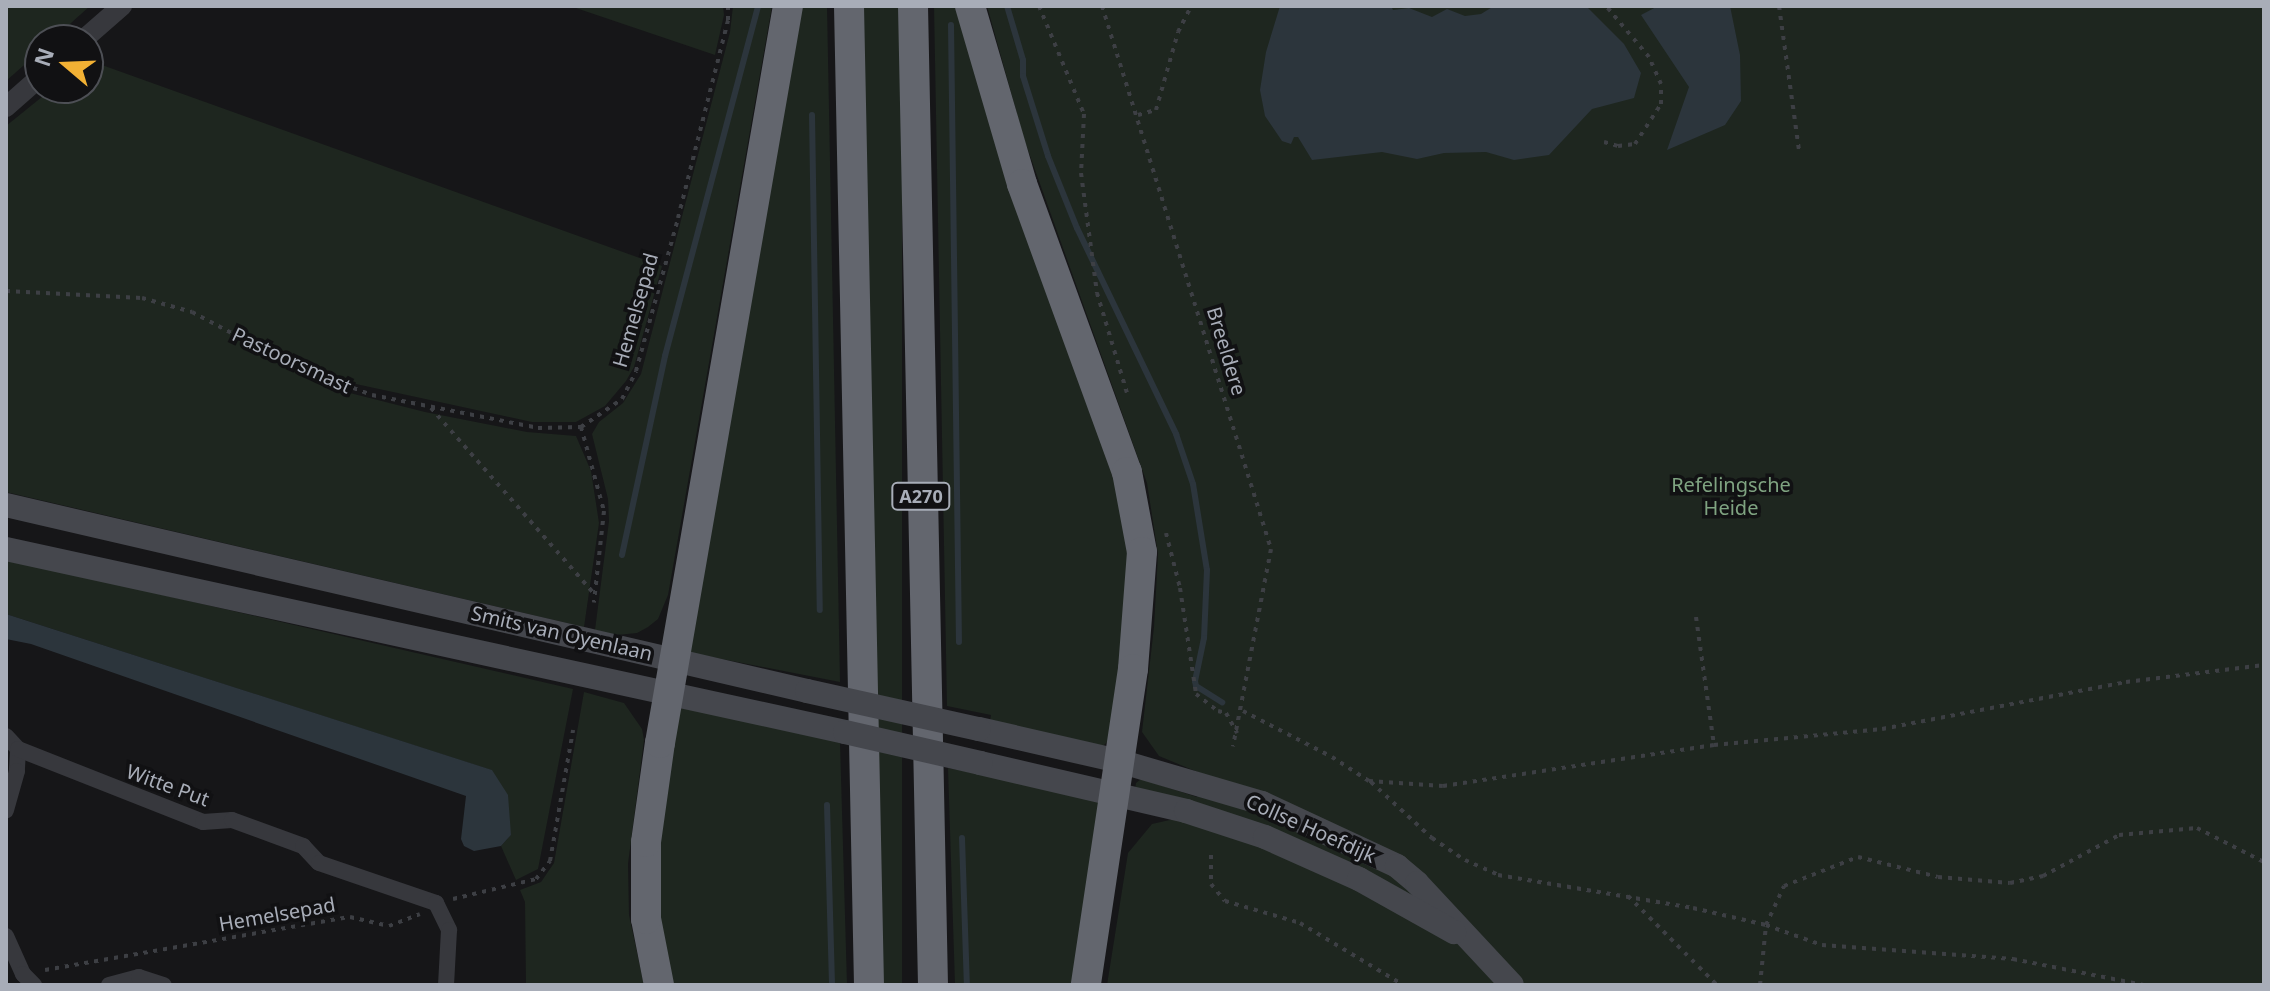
<!DOCTYPE html>
<html>
<head>
<meta charset="utf-8">
<style>
  body { margin:0 }
  #map { position:relative; width:2270px; height:991px; overflow:hidden; background:#161618; font-family:"Noto Sans",sans-serif }
  div>[style] { position:absolute }
  .green>* { inset:0; background:#1e261f; transform-origin:0 0 }
  .water>* { inset:0; background:#2c353c }
  .stream>* { height:6px; margin:-3px; padding:0 3px; transform-origin:3px; border-radius:3px; background:#2c353c }
  .path>* { height:4px; margin-top:-2px; transform-origin:0; background:repeating-linear-gradient(90deg,#3d3f44 0 4px,transparent 0 10px) }
  .minor>* { height:16px; margin:-8px; padding:0 8px; transform-origin:8px; border-radius:8px; background:#37383d }
  .tertiary>* { height:20px; margin:-10px; padding:0 10px; transform-origin:10px; border-radius:10px; background:#37383d }
  .secondary>* { height:24px; margin:-12px; padding:0 12px; transform-origin:12px; border-radius:12px; background:#45474d }
  .motorway>* { height:30px; margin:-15px; padding:0 15px; transform-origin:15px; border-radius:15px; background:#63666e }
  .secondary-bridge>* { height:24px; margin:-12px; padding:0 12px; transform-origin:12px; border-radius:12px; background:#45474d }
  span { translate:-50% -50%; white-space:nowrap; text-align:center; line-height:1.15; -webkit-text-stroke:7px #111113; paint-order:stroke }
  .shield-label span { padding:2px 6px; background:#111113; border:2px solid; border-radius:6px; -webkit-text-stroke-width:0 }
  .shield-label { font-size:18px; color:#a8adb8; font-weight:700 }
  .street-label { font-size:20px; color:#a8adb8 }
  .park-label { font-size:20px; color:#7fa381 }
  .frame { position:absolute; inset:0; border:8px solid #a8adb8; pointer-events:none }
  .north { position:absolute; left:24px; top:24px; width:80px; height:80px; box-sizing:border-box; background:#111113; border:2px solid #4d4f55; border-radius:50%; rotate:289deg; font-size:22px; font-weight:700; line-height:32px; text-align:center; color:#a8adb8 }
  .north::after { content:''; display:block; margin:auto; width:28px; height:36px; background:#f2b134; clip-path:polygon(50% 0,100% 100%,50% 72%,0 100%) }
</style>
</head>
<body>
<div id="map">
  <div class="green">
    <i style="clip-path:polygon(6px 6px,90px 6px,52px 40px,40px 40px,40px 51px,6px 81px)"></i>
    <i style="clip-path:polygon(570px 6px,723px 6px,724px 15px,715px 55px)"></i>
    <i style="clip-path:polygon(733px 6px,772px 6px,668px 595px,658px 619px,648px 627px,637px 633px,617px 635px,595px 630px,609px 521px,608px 499px,592px 434px,599px 422px,623px 403px,641px 374px,730px 32px)"></i>
    <i style="clip-path:polygon(797px 6px,827px 6px,840px 682px,691px 653px,687px 644px)"></i>
    <i style="left:861px;top:6px;width:41px;height:979px"></i>
    <i style="clip-path:polygon(934px 6px,963px 6px,1125px 489px,1133px 604px,1108px 741px,1103px 746px,990px 721px,991px 715px,947px 706px)"></i>
    <i style="clip-path:polygon(987px 6px,2264px 6px,2264px 985px,1107px 985px,1128px 853px,1152px 824px,1174px 819px,1135px 789px,1136px 783px,1141px 779px,1197px 797px,1200px 773px,1159px 756px,1142px 732px,1154px 627px,1158px 554px,1147px 483px,1024px 139px)"></i>
    <i style="clip-path:polygon(88px 60px,662px 266px,634px 367px,626px 381px,605px 406px,576px 422px,532px 422px,342px 381px,342px 391px,425px 412px,527px 432px,576px 436px,591px 471px,599px 523px,584px 627px,6px 492px,6px 126px,53px 88px,88px 88px)"></i>
    <i style="clip-path:polygon(6px 559px,573px 689px,538px 869px,516px 880px,501px 846px,511px 835px,491px 770px,6px 614px)"></i>
    <i style="clip-path:polygon(584px 692px,624px 703px,642px 729px,644px 740px,628px 864px,629px 915px,644px 985px,526px 985px,525px 902px,520px 890px,541px 882px,554px 863px)"></i>
    <i style="clip-path:polygon(678px 707px,840px 742px,847px 985px,671px 985px,654px 883px)"></i>
    <i style="clip-path:polygon(948px 768px,1100px 798px,1073px 985px,955px 985px)"></i>
  </div>
  <div class="water">
    <i style="clip-path:polygon(1280px 6px,1391px 6px,1393px 10px,1409px 8px,1432px 17px,1447px 9px,1465px 16px,1481px 14px,1494px 6px,1586px 6px,1624px 44px,1641px 73px,1634px 98px,1592px 109px,1549px 155px,1514px 160px,1486px 152px,1444px 153px,1417px 159px,1382px 152px,1312px 160px,1298px 137px,1294px 137px,1291px 144px,1282px 141px,1265px 116px,1260px 90px,1266px 52px)"></i>
    <i style="clip-path:polygon(1658px 6px,1730px 6px,1740px 55px,1741px 101px,1725px 125px,1667px 150px,1689px 87px,1641px 15px)"></i>
    <i style="clip-path:polygon(6px 614px,492px 770px,508px 795px,511px 835px,501px 846px,474px 851px,464px 846px,461px 839px,466px 796px,31px 644px,6px 639px)"></i>
  </div>
  <div class="stream">
    <i style="left:1007px;top:6px;width:56px;rotate:73.5deg"></i>
    <i style="left:1023px;top:60px;width:16px;rotate:90deg"></i>
    <i style="left:1023px;top:76px;width:84px;rotate:72.6deg"></i>
    <i style="left:1048px;top:156px;width:78px;rotate:68.1deg"></i>
    <i style="left:1077px;top:228px;width:229px;rotate:64.3deg"></i>
    <i style="left:1176px;top:434px;width:53px;rotate:71.2deg"></i>
    <i style="left:1193px;top:484px;width:87px;rotate:80.8deg"></i>
    <i style="left:1207px;top:570px;width:68px;rotate:92.5deg"></i>
    <i style="left:1204px;top:638px;width:44px;rotate:101.8deg"></i>
    <i style="left:1195px;top:681px;width:5px;rotate:79deg"></i>
    <i style="left:1196px;top:686px;width:31px;rotate:32deg"></i>
    <i style="left:951px;top:25px;width:617px;rotate:89.26deg"></i>
    <i style="left:812px;top:115px;width:495px;rotate:89.1deg"></i>
    <i style="left:622px;top:555px;width:204px;rotate:-77.8deg"></i>
    <i style="left:665px;top:356px;width:362px;rotate:-75.1deg"></i>
    <i style="left:827px;top:805px;width:180px;rotate:88.4deg"></i>
    <i style="left:962px;top:838px;width:147px;rotate:88.1deg"></i>
  </div>
  <div class="path">
    <i style="left:1039px;top:6px;width:117px;rotate:67.4deg"></i>
    <i style="left:1084px;top:114px;width:59px;rotate:92.9deg"></i>
    <i style="left:1081px;top:173px;width:121px;rotate:82.4deg"></i>
    <i style="left:1097px;top:293px;width:104px;rotate:73.3deg"></i>
    <i style="left:1102px;top:6px;width:569px;rotate:72.71deg"></i>
    <i style="left:1271px;top:549px;width:201px;rotate:100.9deg"></i>
    <i style="left:1779px;top:6px;width:145px;rotate:82.1deg"></i>
    <i style="left:1138px;top:115px;width:19px;rotate:-16deg"></i>
    <i style="left:1156px;top:110px;width:81px;rotate:-74.2deg"></i>
    <i style="left:1178px;top:32px;width:29px;rotate:-63deg"></i>
    <i style="left:1604px;top:142px;width:15px;rotate:16deg"></i>
    <i style="left:1618px;top:146px;width:17px;rotate:-7deg"></i>
    <i style="left:1635px;top:144px;width:48px;rotate:-57deg"></i>
    <i style="left:1661px;top:104px;width:20px;rotate:-90deg"></i>
    <i style="left:1661px;top:84px;width:30px;rotate:-114deg"></i>
    <i style="left:1649px;top:57px;width:67px;rotate:-130.1deg"></i>
    <i style="left:6px;top:291px;width:136px;rotate:2.9deg"></i>
    <i style="left:142px;top:298px;width:52px;rotate:15.6deg"></i>
    <i style="left:192px;top:312px;width:109px;rotate:28deg"></i>
    <i style="left:288px;top:363px;width:90px;rotate:20.9deg"></i>
    <i style="left:372px;top:395px;width:169px;rotate:11.2deg"></i>
    <i style="left:538px;top:428px;width:43px;rotate:-1.3deg"></i>
    <i style="left:581px;top:427px;width:50px;rotate:-34.3deg"></i>
    <i style="left:622px;top:399px;width:31px;rotate:-63deg"></i>
    <i style="left:636px;top:371px;width:159px;rotate:-74.6deg"></i>
    <i style="left:678px;top:218px;width:204px;rotate:-75.8deg"></i>
    <i style="left:728px;top:20px;width:14px;rotate:-90deg"></i>
    <i style="left:431px;top:408px;width:249px;rotate:48.7deg"></i>
    <i style="left:581px;top:427px;width:87px;rotate:74.7deg"></i>
    <i style="left:604px;top:511px;width:92px;rotate:96.3deg"></i>
    <i style="left:1166px;top:533px;width:57px;rotate:75.7deg"></i>
    <i style="left:1180px;top:588px;width:107px;rotate:81.4deg"></i>
    <i style="left:1196px;top:694px;width:28px;rotate:38deg"></i>
    <i style="left:1218px;top:711px;width:8px;rotate:14deg"></i>
    <i style="left:1226px;top:713px;width:23px;rotate:61deg"></i>
    <i style="left:1696px;top:617px;width:129px;rotate:82deg"></i>
    <i style="left:1243px;top:711px;width:100px;rotate:27.3deg"></i>
    <i style="left:1332px;top:757px;width:44px;rotate:33deg"></i>
    <i style="left:1369px;top:781px;width:74px;rotate:3.9deg"></i>
    <i style="left:1443px;top:786px;width:274px;rotate:-8.6deg"></i>
    <i style="left:1714px;top:745px;width:169px;rotate:-5.4deg"></i>
    <i style="left:1882px;top:729px;width:248px;rotate:-10.9deg"></i>
    <i style="left:2126px;top:682px;width:139px;rotate:-7deg"></i>
    <i style="left:1371px;top:782px;width:83px;rotate:42.6deg"></i>
    <i style="left:1432px;top:838px;width:40px;rotate:34deg"></i>
    <i style="left:1465px;top:860px;width:36px;rotate:24deg"></i>
    <i style="left:1498px;top:875px;width:198px;rotate:9.6deg"></i>
    <i style="left:1693px;top:908px;width:75px;rotate:13.1deg"></i>
    <i style="left:1766px;top:925px;width:59px;rotate:19.7deg"></i>
    <i style="left:1822px;top:945px;width:192px;rotate:4.2deg"></i>
    <i style="left:2013px;top:959px;width:133px;rotate:11.3deg"></i>
    <i style="left:1211px;top:855px;width:29px;rotate:90deg"></i>
    <i style="left:1211px;top:884px;width:22px;rotate:51deg"></i>
    <i style="left:1225px;top:901px;width:78px;rotate:16.3deg"></i>
    <i style="left:1300px;top:923px;width:120px;rotate:31deg"></i>
    <i style="left:1628px;top:896px;width:126px;rotate:45deg"></i>
    <i style="left:453px;top:899px;width:85px;rotate:-13.5deg"></i>
    <i style="left:536px;top:879px;width:23px;rotate:-52deg"></i>
    <i style="left:550px;top:861px;width:133px;rotate:-80deg"></i>
    <i style="left:45px;top:970px;width:310px;rotate:-9.9deg"></i>
    <i style="left:350px;top:917px;width:40px;rotate:13deg"></i>
    <i style="left:389px;top:926px;width:33px;rotate:-21deg"></i>
    <i style="left:1760px;top:985px;width:60px;rotate:-84.3deg"></i>
    <i style="left:1766px;top:925px;width:43px;rotate:-65.2deg"></i>
    <i style="left:1784px;top:886px;width:79px;rotate:-21.4deg"></i>
    <i style="left:1858px;top:857px;width:82px;rotate:14deg"></i>
    <i style="left:1938px;top:877px;width:72px;rotate:4.8deg"></i>
    <i style="left:2010px;top:883px;width:34px;rotate:-12deg"></i>
    <i style="left:2043px;top:876px;width:86px;rotate:-28.3deg"></i>
    <i style="left:2119px;top:835px;width:78px;rotate:-5.1deg"></i>
    <i style="left:2197px;top:828px;width:75px;rotate:26.9deg"></i>
  </div>
  <div class="minor">
    <i style="left:6px;top:736px;width:18px;rotate:47deg"></i>
    <i style="left:18px;top:749px;width:22px;rotate:93deg"></i>
    <i style="left:17px;top:771px;width:41px;rotate:105.8deg"></i>
    <i style="left:18px;top:749px;width:199px;rotate:21.5deg"></i>
    <i style="left:203px;top:822px;width:29px;rotate:-4deg"></i>
    <i style="left:232px;top:820px;width:76px;rotate:20.1deg"></i>
    <i style="left:303px;top:846px;width:23px;rotate:47deg"></i>
    <i style="left:319px;top:863px;width:124px;rotate:18.9deg"></i>
    <i style="left:436px;top:903px;width:30px;rotate:64deg"></i>
    <i style="left:449px;top:930px;width:55px;rotate:93.1deg"></i>
    <i style="left:6px;top:936px;width:42px;rotate:65.9deg"></i>
    <i style="left:23px;top:974px;width:16px;rotate:45deg"></i>
    <i style="left:109px;top:985px;width:31px;rotate:-15deg"></i>
    <i style="left:139px;top:977px;width:26px;rotate:18deg"></i>
  </div>
  <div class="tertiary">
    <i style="left:83px;top:40px;width:52px;rotate:-41.1deg"></i>
    <i style="left:6px;top:107px;width:45px;rotate:-41.4deg"></i>
  </div>
  <div class="secondary">
    <i style="left:6px;top:505px;width:822px;rotate:13.07deg"></i>
    <i style="left:6px;top:549px;width:859px;rotate:12.3deg"></i>
    <i style="left:979px;top:729px;width:144px;rotate:12.9deg"></i>
    <i style="left:1119px;top:761px;width:149px;rotate:16.4deg"></i>
    <i style="left:1262px;top:803px;width:149px;rotate:25deg"></i>
    <i style="left:1397px;top:866px;width:26px;rotate:40deg"></i>
    <i style="left:1417px;top:883px;width:139px;rotate:47deg"></i>
    <i style="left:980px;top:763px;width:212px;rotate:13.1deg"></i>
    <i style="left:1186px;top:811px;width:83px;rotate:18.2deg"></i>
    <i style="left:1265px;top:837px;width:103px;rotate:24.1deg"></i>
    <i style="left:1359px;top:879px;width:109px;rotate:29.2deg"></i>
  </div>
  <div class="motorway">
    <i style="left:849px;top:6px;width:979px;rotate:88.83deg"></i>
    <i style="left:913px;top:6px;width:979px;rotate:88.83deg"></i>
    <i style="left:970px;top:6px;width:185px;rotate:73.7deg"></i>
    <i style="left:1022px;top:184px;width:307px;rotate:70deg"></i>
    <i style="left:1127px;top:472px;width:81px;rotate:79.4deg"></i>
    <i style="left:1142px;top:552px;width:117px;rotate:94.4deg"></i>
    <i style="left:1133px;top:669px;width:319px;rotate:98.5deg"></i>
    <i style="left:659px;top:985px;width:67px;rotate:-101.1deg"></i>
    <i style="left:646px;top:919px;width:77px;rotate:-90deg"></i>
    <i style="left:646px;top:842px;width:100px;rotate:-82deg"></i>
    <i style="left:660px;top:743px;width:748px;rotate:-80.15deg"></i>
  </div>
  <div class="secondary-bridge">
    <i style="left:807px;top:691px;width:176px;rotate:12.5deg"></i>
    <i style="left:845px;top:732px;width:139px;rotate:12.9deg"></i>
  </div>
  <div class="shield-label">
    <span style="left:921px;top:496px">A270</span>
  </div>
  <div class="street-label">
    <span style="left:635px;top:310px;rotate:-74deg">Hemelsepad</span>
    <span style="left:1227px;top:351px;rotate:73deg">Breeldere</span>
    <span style="left:292px;top:360px;rotate:25deg">Pastoorsmast</span>
    <span style="left:562px;top:633px;rotate:13deg">Smits van Oyenlaan</span>
    <span style="left:168px;top:785px;rotate:20deg">Witte Put</span>
    <span style="left:1311px;top:828px;rotate:24deg">Collse Hoefdijk</span>
    <span style="left:277px;top:914px;rotate:-10deg">Hemelsepad</span>
  </div>
  <div class="park-label">
    <span style="left:1731px;top:496px">Refelingsche<br>Heide</span>
  </div>
  <div class="frame"></div>
  <div class="north">N</div>
</div>
</body>
</html>
